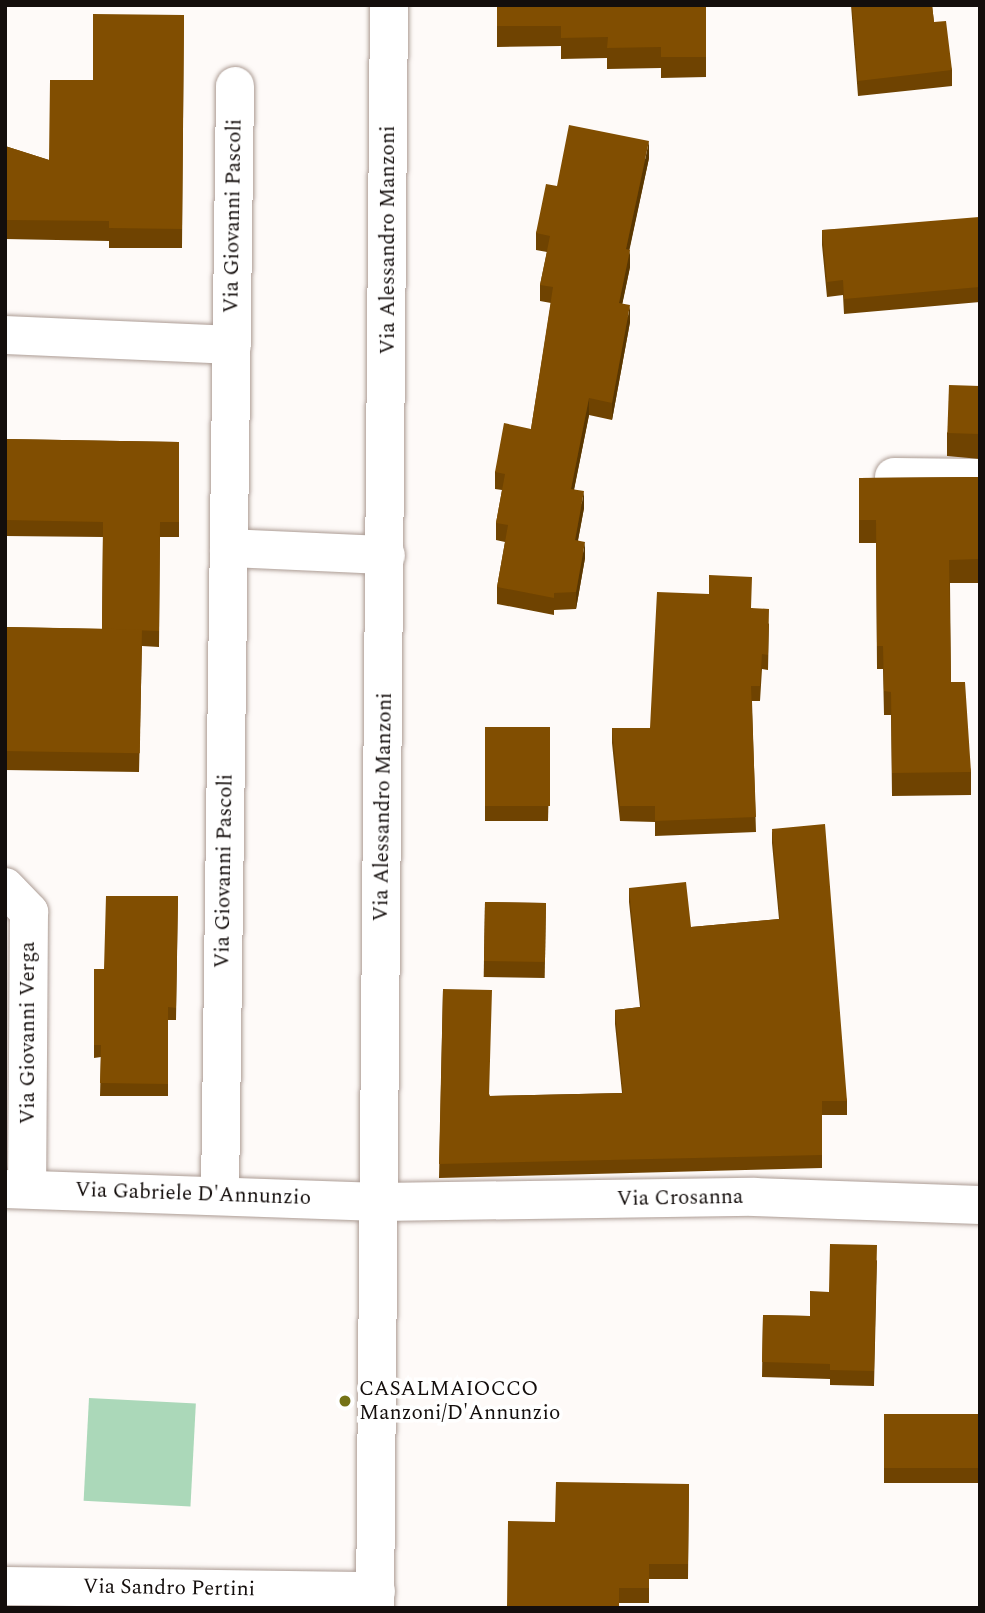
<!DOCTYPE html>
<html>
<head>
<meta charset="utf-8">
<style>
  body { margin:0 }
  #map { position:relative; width:985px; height:1613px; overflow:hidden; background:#fefaf8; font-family:Spectral,serif }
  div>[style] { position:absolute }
  .green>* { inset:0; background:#abd8b9; transform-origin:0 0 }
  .roads { filter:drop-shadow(0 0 2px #ac9c94) drop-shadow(0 0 2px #ac9c94) }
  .minor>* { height:38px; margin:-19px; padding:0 19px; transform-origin:19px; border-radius:19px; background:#fff }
  .wall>* { inset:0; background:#6f4301; transform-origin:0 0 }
  .shaded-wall>* { inset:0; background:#5a3701 }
  .building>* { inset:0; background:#814e01; transform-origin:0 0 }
  .dots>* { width:19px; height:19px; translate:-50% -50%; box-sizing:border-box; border:4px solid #fff; border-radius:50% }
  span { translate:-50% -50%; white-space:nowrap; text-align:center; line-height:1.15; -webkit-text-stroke:7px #fff; paint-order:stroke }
  .street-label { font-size:21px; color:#140e0c }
  .poi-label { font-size:21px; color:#140e0c }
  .left { translate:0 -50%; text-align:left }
  .frame { position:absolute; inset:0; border:7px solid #140e0c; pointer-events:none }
</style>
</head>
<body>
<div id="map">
  <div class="green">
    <i style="left:89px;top:1398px;width:107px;height:103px;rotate:3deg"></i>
  </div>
  <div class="roads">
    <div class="minor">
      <i style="left:5px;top:335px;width:227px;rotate:2.5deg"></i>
      <i style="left:894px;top:477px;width:86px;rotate:0.7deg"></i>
      <i style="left:229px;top:548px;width:157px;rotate:2.6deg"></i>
      <i style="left:5px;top:887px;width:35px;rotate:46deg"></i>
      <i style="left:29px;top:912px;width:277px;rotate:90.4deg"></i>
      <i style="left:5px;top:1189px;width:375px;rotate:2deg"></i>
      <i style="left:380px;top:1202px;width:374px;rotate:-0.8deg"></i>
      <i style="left:754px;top:1197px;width:226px;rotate:2deg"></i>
      <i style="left:220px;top:1193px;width:1107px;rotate:-89.22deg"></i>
      <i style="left:5px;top:1586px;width:371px;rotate:0.8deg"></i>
      <i style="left:375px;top:1608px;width:1603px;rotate:-89.5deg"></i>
    </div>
  </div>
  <div class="wall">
    <i style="clip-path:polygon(497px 5px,706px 5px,706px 77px,661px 78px,661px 68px,607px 69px,607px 58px,561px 59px,561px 46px,497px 47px)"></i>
    <i style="clip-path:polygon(851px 5px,932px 5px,934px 22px,952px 70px,952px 86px,858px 96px)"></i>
    <i style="clip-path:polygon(184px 15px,182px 248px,109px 248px,109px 241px,5px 239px,5px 146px,49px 160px,93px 80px)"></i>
    <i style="clip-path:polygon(649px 158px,629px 250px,630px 267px,622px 304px,630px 322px,612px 420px,589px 415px,574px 489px,584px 508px,578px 540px,585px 558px,576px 609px,554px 610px,554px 615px,497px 604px,497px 587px,505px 542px,496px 540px,496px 523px,502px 490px,495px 489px,495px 472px,531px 429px,551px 303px,540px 301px,540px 285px,547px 252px,536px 250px,536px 233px,557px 186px)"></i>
    <i style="clip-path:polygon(980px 224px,980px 302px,844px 314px,843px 295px,827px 297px,822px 245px,822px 230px)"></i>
    <i style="clip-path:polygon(980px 386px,980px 459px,947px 456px,947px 433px)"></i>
    <i style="clip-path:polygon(5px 439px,179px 442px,179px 537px,160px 537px,159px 647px,142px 646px,139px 772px,5px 770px,5px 627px,102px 629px,103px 537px,5px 536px)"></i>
    <i style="clip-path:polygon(980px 477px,980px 583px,950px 583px,951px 682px,971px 772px,971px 795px,892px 796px,891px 715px,884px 715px,883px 669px,877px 669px,876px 543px,859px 543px,859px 478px)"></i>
    <i style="clip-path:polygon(752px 608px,769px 624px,768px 670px,762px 669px,760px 701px,752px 701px,756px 832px,655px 836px,655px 822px,620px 821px,612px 743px,612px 728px,650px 728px)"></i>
    <i style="clip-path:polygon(485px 727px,550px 743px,548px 821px,485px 821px)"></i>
    <i style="clip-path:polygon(772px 829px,847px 1101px,847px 1115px,822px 1115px,822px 1168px,439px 1178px,443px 989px,490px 1096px,622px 1093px,615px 1024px,615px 1010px,640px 1007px,629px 902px,629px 888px,691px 927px,779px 919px,772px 843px)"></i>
    <i style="clip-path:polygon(178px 896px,176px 1020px,168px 1020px,168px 1096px,100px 1096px,101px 1057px,94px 1058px,94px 969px,104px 969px)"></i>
    <i style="left:485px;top:902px;width:61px;height:75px;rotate:1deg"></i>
    <i style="clip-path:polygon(877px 1260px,874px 1386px,830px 1385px,830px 1379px,762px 1377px,763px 1315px,810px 1316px,829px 1292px)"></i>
    <i style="left:884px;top:1414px;width:96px;height:69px"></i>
    <i style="clip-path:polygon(689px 1484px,688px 1579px,649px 1579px,649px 1603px,619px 1603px,555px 1522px)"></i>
  </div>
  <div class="shaded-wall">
    <i style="clip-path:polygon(649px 141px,649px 158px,626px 266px,626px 249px)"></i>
    <i style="clip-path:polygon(630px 250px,630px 267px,619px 320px,619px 303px)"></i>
    <i style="clip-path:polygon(630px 305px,630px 322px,612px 420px,612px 403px)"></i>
    <i style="clip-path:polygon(589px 398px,589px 415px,571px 505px,571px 489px)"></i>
    <i style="clip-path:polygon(584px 491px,584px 508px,575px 556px,575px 540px)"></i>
    <i style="clip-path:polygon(585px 542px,585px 558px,576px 609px,576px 592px)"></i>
  </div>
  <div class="building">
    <i style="clip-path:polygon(497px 5px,706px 5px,706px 57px,661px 57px,661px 47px,607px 48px,608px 37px,561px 38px,561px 26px,497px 26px)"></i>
    <i style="clip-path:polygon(852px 5px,932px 5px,934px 22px,946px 21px,952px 70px,858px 81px)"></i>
    <i style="clip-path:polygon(93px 14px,184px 15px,182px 229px,109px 228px,109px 221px,5px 220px,5px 146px,49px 160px,50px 80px,93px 80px)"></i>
    <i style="clip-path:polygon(569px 125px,649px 141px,626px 249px,630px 250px,619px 303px,630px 305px,612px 403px,589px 398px,571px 489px,584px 491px,575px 540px,585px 542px,576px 592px,554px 593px,554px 598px,497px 587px,508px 525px,496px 523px,505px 474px,495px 472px,504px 423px,531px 429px,553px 287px,540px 285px,550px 236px,536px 233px,546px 184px,557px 186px)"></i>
    <i style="clip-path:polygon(979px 217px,980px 287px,844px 299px,843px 280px,827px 282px,822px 230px)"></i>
    <i style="left:949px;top:385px;width:31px;height:48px;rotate:2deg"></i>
    <i style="clip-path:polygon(5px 439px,179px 442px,179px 522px,160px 522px,159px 631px,102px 629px,103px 522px,5px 520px)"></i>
    <i style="clip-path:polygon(980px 477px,980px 559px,949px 560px,951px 682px,965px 682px,971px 772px,892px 773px,891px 692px,884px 691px,883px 646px,877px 646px,876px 520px,859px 520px,859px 478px)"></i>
    <i style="clip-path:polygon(709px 575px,752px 577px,751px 608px,769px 609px,768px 655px,762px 654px,760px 686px,751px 686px,756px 817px,655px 821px,655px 806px,620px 806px,612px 728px,650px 728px,657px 592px,709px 594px)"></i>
    <i style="left:5px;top:627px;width:137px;height:124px;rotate:1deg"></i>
    <i style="left:485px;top:727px;width:65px;height:79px"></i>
    <i style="clip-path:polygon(825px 824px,847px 1101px,822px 1101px,822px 1155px,439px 1164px,443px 989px,492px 990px,489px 1096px,623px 1093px,615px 1010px,641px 1007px,629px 888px,686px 882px,691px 927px,780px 919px,772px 829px)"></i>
    <i style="clip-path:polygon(106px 896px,178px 896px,176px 1008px,168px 1007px,168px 1084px,100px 1083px,101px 1045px,94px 1045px,94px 969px,104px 969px)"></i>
    <i style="left:485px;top:902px;width:61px;height:59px;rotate:1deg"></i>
    <i style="clip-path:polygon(830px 1244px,877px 1245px,874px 1371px,830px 1370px,830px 1364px,762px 1362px,763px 1315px,810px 1316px,810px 1291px,829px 1292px)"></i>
    <i style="left:884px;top:1414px;width:96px;height:54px"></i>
    <i style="clip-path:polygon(556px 1482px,689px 1484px,688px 1564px,649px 1564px,649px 1588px,619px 1588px,619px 1608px,507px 1608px,508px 1521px,555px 1522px)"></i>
  </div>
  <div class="dots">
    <i style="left:345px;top:1401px;background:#757317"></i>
  </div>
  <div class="street-label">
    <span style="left:233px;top:216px;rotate:-89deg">Via Giovanni Pascoli</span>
    <span style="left:388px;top:240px;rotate:-90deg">Via Alessandro Manzoni</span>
    <span style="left:383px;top:807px;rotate:-89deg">Via Alessandro Manzoni</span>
    <span style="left:224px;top:871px;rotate:-89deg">Via Giovanni Pascoli</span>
    <span style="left:28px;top:1033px;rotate:-90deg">Via Giovanni Verga</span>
    <span style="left:193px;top:1194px;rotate:2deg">Via Gabriele D'Annunzio</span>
    <span style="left:680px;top:1198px;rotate:-1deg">Via Crosanna</span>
    <span style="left:169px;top:1588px;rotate:1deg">Via Sandro Pertini</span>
  </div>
  <div class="poi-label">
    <span class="left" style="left:359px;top:1401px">CASALMAIOCCO<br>Manzoni/D'Annunzio</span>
  </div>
  <div class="frame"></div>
</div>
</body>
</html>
